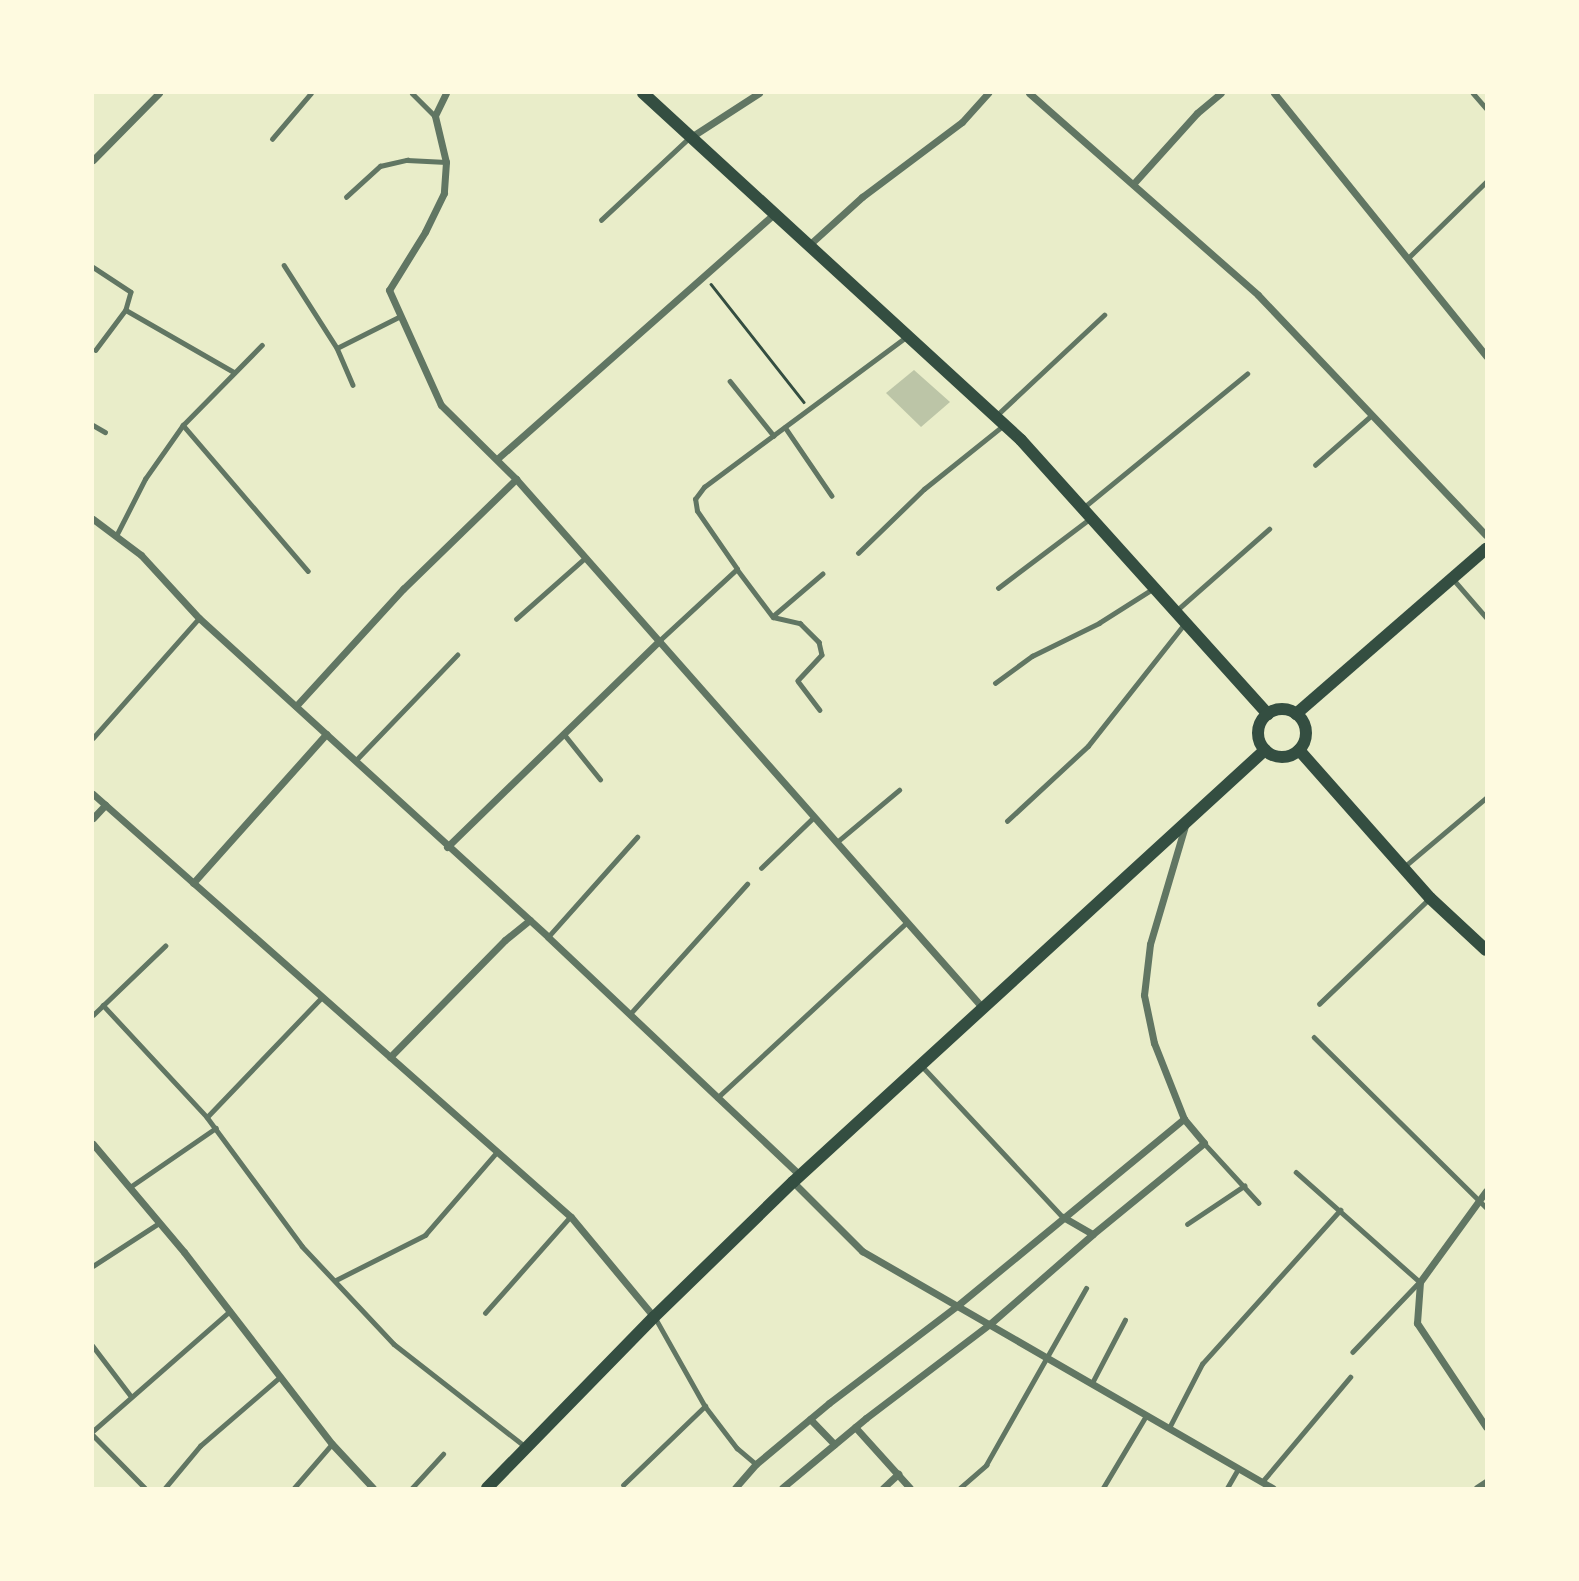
<!DOCTYPE html>
<html>
<head>
<meta charset="utf-8">
<style>
  body { margin:0 }
  #map { position:relative; width:1579px; height:1581px; overflow:hidden; background:#e9edc9; font-family:"Golos Text",sans-serif }
  div>[style] { position:absolute }
  .building>* { inset:0; background:#bcc5a7 }
  .path>* { height:2.5px; margin:-1.25px; padding:0 1.25px; transform-origin:1.25px; border-radius:1.25px; background:#344e41 }
  .service>* { height:4.5px; margin:-2.25px; padding:0 2.25px; transform-origin:2.25px; border-radius:2.25px; background:#617663 }
  .minor>* { height:7px; margin:-3.5px; padding:0 3.5px; transform-origin:3.5px; border-radius:3.5px; background:#617663 }
  .secondary>* { height:12px; margin:-6px; padding:0 6px; transform-origin:6px; border-radius:6px; background:#344e41 }
  .secondary>.ring { margin:-6px; padding:0; box-sizing:content-box; background:none; border:12px solid #344e41; border-radius:50% }
  span { translate:-50% -50%; white-space:nowrap; text-align:center; line-height:1.15; -webkit-text-stroke:6px #fefae0; paint-order:stroke }
  .frame { position:absolute; inset:0; border:94px solid #fefae0; pointer-events:none }
</style>
</head>
<body>
<div id="map">
  <div class="building">
    <i style="clip-path:polygon(914px 370px,950px 402px,921px 427px,886px 393px)"></i>
  </div>
  <div class="path">
    <i style="left:711px;top:284px;width:150px;rotate:51.8deg"></i>
  </div>
  <div class="service">
    <i style="left:412px;top:93px;width:33px;rotate:45deg"></i>
    <i style="left:1473px;top:93px;width:20px;rotate:49deg"></i>
    <i style="left:272px;top:139px;width:60px;rotate:-49.7deg"></i>
    <i style="left:346px;top:197px;width:46px;rotate:-42.4deg"></i>
    <i style="left:380px;top:166px;width:28px;rotate:-13deg"></i>
    <i style="left:407px;top:160px;width:39px;rotate:3deg"></i>
    <i style="left:601px;top:220px;width:122px;rotate:-43deg"></i>
    <i style="left:1407px;top:259px;width:110px;rotate:-44.3deg"></i>
    <i style="left:284px;top:265px;width:98px;rotate:57.4deg"></i>
    <i style="left:337px;top:348px;width:40px;rotate:66.6deg"></i>
    <i style="left:93px;top:267px;width:45px;rotate:33.3deg"></i>
    <i style="left:131px;top:292px;width:19px;rotate:106deg"></i>
    <i style="left:126px;top:310px;width:50px;rotate:126.9deg"></i>
    <i style="left:126px;top:310px;width:125px;rotate:29.9deg"></i>
    <i style="left:337px;top:348px;width:69px;rotate:-26.6deg"></i>
    <i style="left:730px;top:381px;width:70px;rotate:51.3deg"></i>
    <i style="left:996px;top:416px;width:148px;rotate:-43.1deg"></i>
    <i style="left:93px;top:425px;width:14px;rotate:30deg"></i>
    <i style="left:183px;top:425px;width:192px;rotate:49.4deg"></i>
    <i style="left:785px;top:427px;width:83px;rotate:55.7deg"></i>
    <i style="left:1315px;top:465px;width:76px;rotate:-41.3deg"></i>
    <i style="left:1083px;top:508px;width:212px;rotate:-39.3deg"></i>
    <i style="left:116px;top:536px;width:64px;rotate:-63deg"></i>
    <i style="left:145px;top:479px;width:66px;rotate:-54.9deg"></i>
    <i style="left:183px;top:425px;width:112px;rotate:-45.4deg"></i>
    <i style="left:858px;top:553px;width:92px;rotate:-44.1deg"></i>
    <i style="left:924px;top:489px;width:102px;rotate:-38.7deg"></i>
    <i style="left:737px;top:569px;width:60px;rotate:53.1deg"></i>
    <i style="left:773px;top:617px;width:28px;rotate:13deg"></i>
    <i style="left:800px;top:623px;width:27px;rotate:45deg"></i>
    <i style="left:819px;top:642px;width:13px;rotate:77deg"></i>
    <i style="left:822px;top:655px;width:35px;rotate:133deg"></i>
    <i style="left:798px;top:681px;width:36px;rotate:53deg"></i>
    <i style="left:1454px;top:580px;width:49px;rotate:49.1deg"></i>
    <i style="left:998px;top:588px;width:116px;rotate:-37deg"></i>
    <i style="left:1176px;top:611px;width:124px;rotate:-41.4deg"></i>
    <i style="left:773px;top:616px;width:65px;rotate:-40.6deg"></i>
    <i style="left:516px;top:619px;width:92px;rotate:-41.5deg"></i>
    <i style="left:659px;top:641px;width:106px;rotate:-42.7deg"></i>
    <i style="left:737px;top:569px;width:70px;rotate:-124.6deg"></i>
    <i style="left:697px;top:511px;width:12px;rotate:-99deg"></i>
    <i style="left:695px;top:499px;width:15px;rotate:-53deg"></i>
    <i style="left:704px;top:487px;width:252px;rotate:-36.6deg"></i>
    <i style="left:995px;top:683px;width:46px;rotate:-36.1deg"></i>
    <i style="left:1032px;top:656px;width:75px;rotate:-26.2deg"></i>
    <i style="left:1099px;top:623px;width:65px;rotate:-32.5deg"></i>
    <i style="left:564px;top:734px;width:58px;rotate:51.3deg"></i>
    <i style="left:93px;top:738px;width:160px;rotate:-48.5deg"></i>
    <i style="left:356px;top:760px;width:146px;rotate:-46.1deg"></i>
    <i style="left:1007px;top:821px;width:110px;rotate:-42.8deg"></i>
    <i style="left:1088px;top:746px;width:157px;rotate:-51.7deg"></i>
    <i style="left:837px;top:842px;width:81px;rotate:-40deg"></i>
    <i style="left:1404px;top:867px;width:107px;rotate:-40.1deg"></i>
    <i style="left:761px;top:868px;width:72px;rotate:-43.9deg"></i>
    <i style="left:548px;top:937px;width:134px;rotate:-48.3deg"></i>
    <i style="left:1319px;top:1004px;width:153px;rotate:-43.7deg"></i>
    <i style="left:103px;top:1005px;width:153px;rotate:47.1deg"></i>
    <i style="left:207px;top:1117px;width:160px;rotate:53.6deg"></i>
    <i style="left:302px;top:1246px;width:134px;rotate:46.8deg"></i>
    <i style="left:394px;top:1344px;width:167px;rotate:38deg"></i>
    <i style="left:630px;top:1014px;width:175px;rotate:-48deg"></i>
    <i style="left:93px;top:1015px;width:100px;rotate:-43.8deg"></i>
    <i style="left:1314px;top:1037px;width:242px;rotate:44.7deg"></i>
    <i style="left:923px;top:1067px;width:205px;rotate:47deg"></i>
    <i style="left:717px;top:1098px;width:258px;rotate:-42.8deg"></i>
    <i style="left:207px;top:1117px;width:166px;rotate:-46.2deg"></i>
    <i style="left:1204px;top:1143px;width:81px;rotate:47.5deg"></i>
    <i style="left:1296px;top:1172px;width:166px;rotate:41.6deg"></i>
    <i style="left:1420px;top:1282px;width:97px;rotate:133.7deg"></i>
    <i style="left:130px;top:1187px;width:104px;rotate:-34.5deg"></i>
    <i style="left:1187px;top:1224px;width:69px;rotate:-33.7deg"></i>
    <i style="left:93px;top:1266px;width:79px;rotate:-33.1deg"></i>
    <i style="left:336px;top:1280px;width:100px;rotate:-26.8deg"></i>
    <i style="left:425px;top:1235px;width:110px;rotate:-49.1deg"></i>
    <i style="left:485px;top:1313px;width:128px;rotate:-48.5deg"></i>
    <i style="left:656px;top:1319px;width:100px;rotate:60.6deg"></i>
    <i style="left:705px;top:1406px;width:53px;rotate:52.7deg"></i>
    <i style="left:737px;top:1448px;width:25px;rotate:40deg"></i>
    <i style="left:93px;top:1346px;width:63px;rotate:52.8deg"></i>
    <i style="left:1092px;top:1383px;width:71px;rotate:-62.4deg"></i>
    <i style="left:1169px;top:1428px;width:72px;rotate:-62.7deg"></i>
    <i style="left:1202px;top:1364px;width:207px;rotate:-48.1deg"></i>
    <i style="left:93px;top:1431px;width:182px;rotate:-41.2deg"></i>
    <i style="left:93px;top:1435px;width:74px;rotate:45.5deg"></i>
    <i style="left:1262px;top:1482px;width:137px;rotate:-50deg"></i>
    <i style="left:623px;top:1485px;width:114px;rotate:-43.9deg"></i>
    <i style="left:165px;top:1488px;width:55px;rotate:-50.2deg"></i>
    <i style="left:200px;top:1446px;width:106px;rotate:-40.8deg"></i>
    <i style="left:294px;top:1488px;width:58px;rotate:-49.2deg"></i>
    <i style="left:412px;top:1488px;width:46px;rotate:-47.6deg"></i>
    <i style="left:960px;top:1488px;width:35px;rotate:-41deg"></i>
    <i style="left:986px;top:1465px;width:203px;rotate:-60.5deg"></i>
    <i style="left:1103px;top:1488px;width:84px;rotate:-59.2deg"></i>
    <i style="left:1227px;top:1488px;width:22px;rotate:-60deg"></i>
  </div>
  <div class="minor">
    <i style="left:446px;top:93px;width:25px;rotate:116deg"></i>
    <i style="left:435px;top:116px;width:47px;rotate:76.6deg"></i>
    <i style="left:446px;top:162px;width:31px;rotate:94deg"></i>
    <i style="left:444px;top:193px;width:43px;rotate:116deg"></i>
    <i style="left:425px;top:232px;width:68px;rotate:121.8deg"></i>
    <i style="left:389px;top:290px;width:126px;rotate:65.7deg"></i>
    <i style="left:441px;top:405px;width:105px;rotate:44.6deg"></i>
    <i style="left:516px;top:479px;width:704px;rotate:48.57deg"></i>
    <i style="left:1029px;top:93px;width:305px;rotate:41.4deg"></i>
    <i style="left:1258px;top:295px;width:331px;rotate:46.5deg"></i>
    <i style="left:1274px;top:93px;width:338px;rotate:51.1deg"></i>
    <i style="left:691px;top:137px;width:81px;rotate:-32.9deg"></i>
    <i style="left:93px;top:160px;width:94px;rotate:-45.4deg"></i>
    <i style="left:1134px;top:183px;width:94px;rotate:-48deg"></i>
    <i style="left:1197px;top:113px;width:31px;rotate:-40deg"></i>
    <i style="left:809px;top:245px;width:72px;rotate:-42.2deg"></i>
    <i style="left:862px;top:197px;width:125px;rotate:-36.9deg"></i>
    <i style="left:962px;top:122px;width:39px;rotate:-48deg"></i>
    <i style="left:497px;top:459px;width:370px;rotate:-41.5deg"></i>
    <i style="left:93px;top:519px;width:60px;rotate:36.9deg"></i>
    <i style="left:141px;top:555px;width:86px;rotate:47.4deg"></i>
    <i style="left:199px;top:618px;width:473px;rotate:42.4deg"></i>
    <i style="left:548px;top:937px;width:348px;rotate:43.4deg"></i>
    <i style="left:296px;top:706px;width:159px;rotate:-47.6deg"></i>
    <i style="left:403px;top:589px;width:158px;rotate:-44.2deg"></i>
    <i style="left:93px;top:794px;width:638px;rotate:41.51deg"></i>
    <i style="left:571px;top:1217px;width:130px;rotate:50.3deg"></i>
    <i style="left:93px;top:818px;width:18px;rotate:-47deg"></i>
    <i style="left:447px;top:847px;width:296px;rotate:-44.2deg"></i>
    <i style="left:193px;top:883px;width:200px;rotate:-48.2deg"></i>
    <i style="left:390px;top:1057px;width:164px;rotate:-45.5deg"></i>
    <i style="left:505px;top:940px;width:32px;rotate:-39deg"></i>
    <i style="left:1184px;top:1119px;width:82px;rotate:-111.5deg"></i>
    <i style="left:1154px;top:1043px;width:49px;rotate:-101.8deg"></i>
    <i style="left:1144px;top:995px;width:51px;rotate:-83.3deg"></i>
    <i style="left:1150px;top:944px;width:123px;rotate:-73.5deg"></i>
    <i style="left:93px;top:1144px;width:141px;rotate:49.9deg"></i>
    <i style="left:184px;top:1252px;width:242px;rotate:52.4deg"></i>
    <i style="left:332px;top:1444px;width:60px;rotate:47deg"></i>
    <i style="left:793px;top:1182px;width:98px;rotate:45deg"></i>
    <i style="left:862px;top:1251px;width:474px;rotate:30deg"></i>
    <i style="left:1486px;top:1191px;width:112px;rotate:126deg"></i>
    <i style="left:1420px;top:1282px;width:41px;rotate:94.2deg"></i>
    <i style="left:1417px;top:1323px;width:125px;rotate:56.4deg"></i>
    <i style="left:1063px;top:1217px;width:34px;rotate:30deg"></i>
    <i style="left:810px;top:1419px;width:35px;rotate:46deg"></i>
    <i style="left:855px;top:1427px;width:82px;rotate:48deg"></i>
    <i style="left:735px;top:1488px;width:32px;rotate:-49deg"></i>
    <i style="left:756px;top:1464px;width:95px;rotate:-39.9deg"></i>
    <i style="left:829px;top:1403px;width:162px;rotate:-37.2deg"></i>
    <i style="left:958px;top:1305px;width:293px;rotate:-39.5deg"></i>
    <i style="left:1184px;top:1119px;width:31px;rotate:50deg"></i>
    <i style="left:1204px;top:1143px;width:144px;rotate:140.7deg"></i>
    <i style="left:1093px;top:1234px;width:135px;rotate:138.9deg"></i>
    <i style="left:991px;top:1323px;width:157px;rotate:142.8deg"></i>
    <i style="left:866px;top:1418px;width:109px;rotate:140.2deg"></i>
    <i style="left:883px;top:1488px;width:21px;rotate:-43deg"></i>
    <i style="left:1477px;top:1488px;width:11px;rotate:-34deg"></i>
  </div>
  <div class="secondary">
    <i style="left:643px;top:93px;width:513px;rotate:42.55deg"></i>
    <i style="left:1021px;top:440px;width:369px;rotate:48deg"></i>
    <i class="ring" style="left:1258px;top:709px;width:36px;height:36px"></i>
    <i style="left:1296px;top:714px;width:252px;rotate:-41deg"></i>
    <i style="left:1299px;top:750px;width:198px;rotate:48.5deg"></i>
    <i style="left:1430px;top:898px;width:76px;rotate:42.9deg"></i>
    <i style="left:487px;top:1488px;width:239px;rotate:-45.7deg"></i>
    <i style="left:654px;top:1317px;width:194px;rotate:-44.2deg"></i>
    <i style="left:793px;top:1182px;width:640px;rotate:-42.47deg"></i>
  </div>
  <div class="frame"></div>
</div>
</body>
</html>
